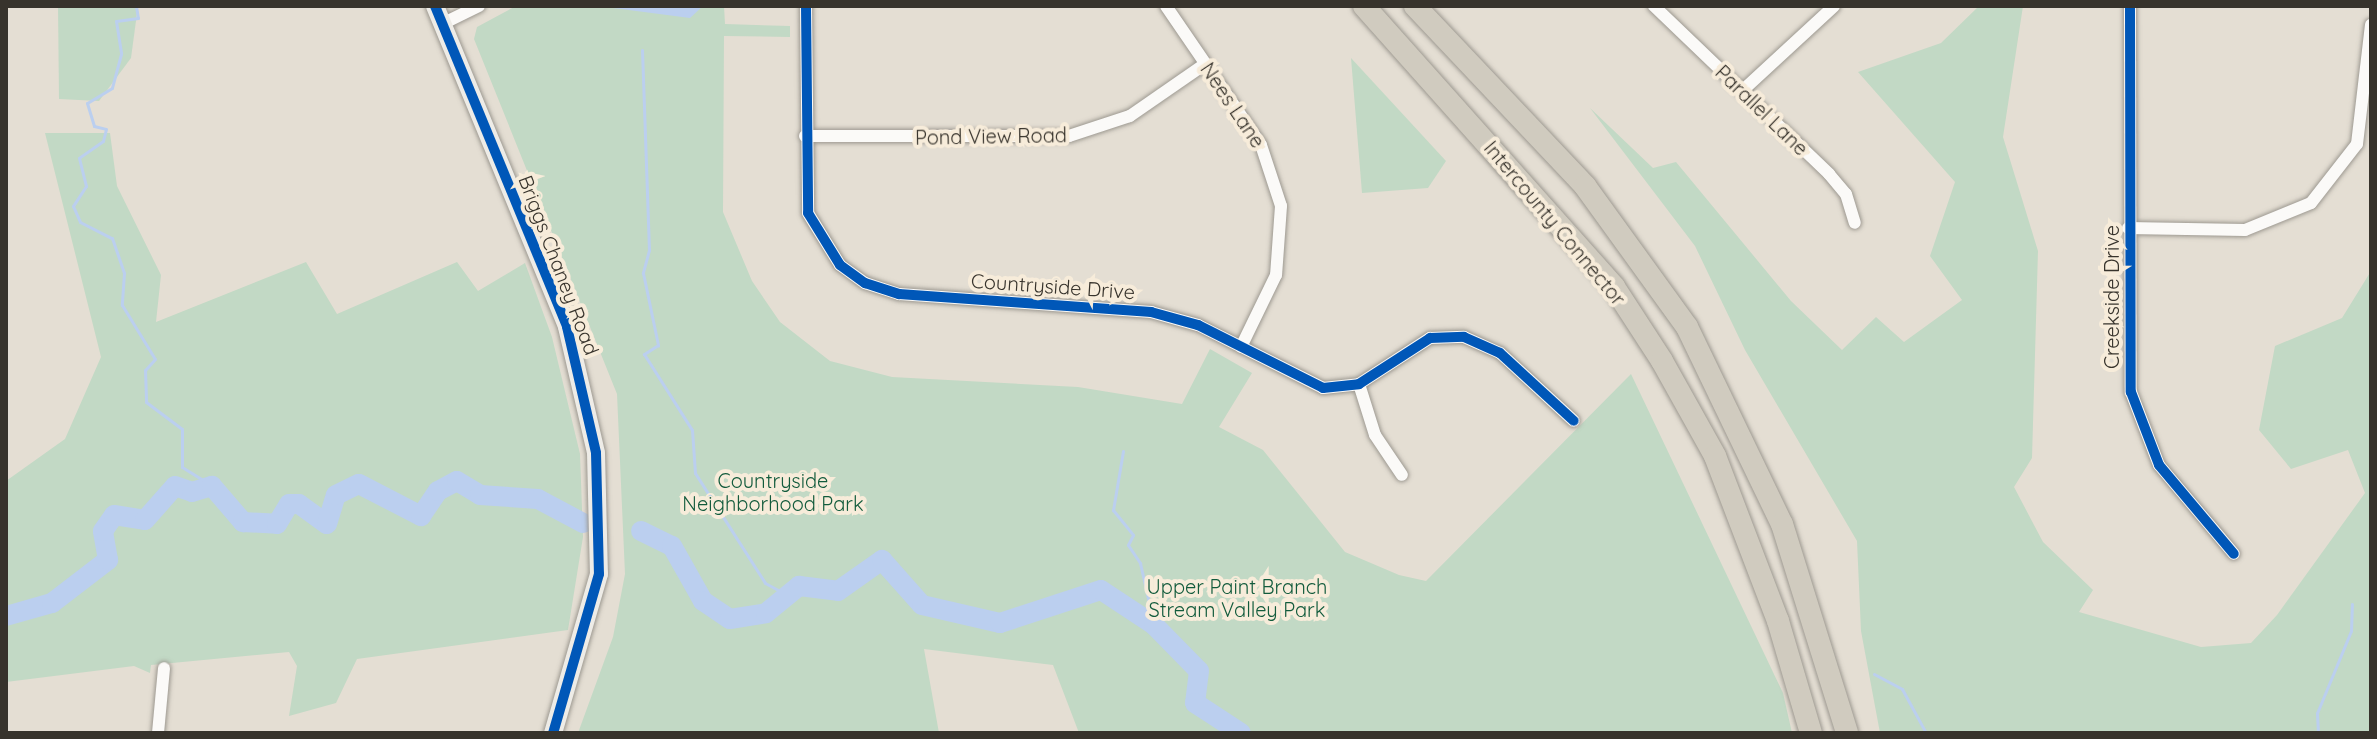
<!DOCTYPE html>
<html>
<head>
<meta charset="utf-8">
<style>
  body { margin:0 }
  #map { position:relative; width:2377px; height:739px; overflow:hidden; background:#e4ded3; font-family:Quicksand,sans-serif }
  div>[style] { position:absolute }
  .green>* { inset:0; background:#c2d9c5 }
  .water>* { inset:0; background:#bbcfef }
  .stream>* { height:3px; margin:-1.5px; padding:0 1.5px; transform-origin:1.5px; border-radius:1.5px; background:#bbcfef }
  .river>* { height:20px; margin:-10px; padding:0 10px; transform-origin:10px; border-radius:10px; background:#bbcfef }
  .roads { filter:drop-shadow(0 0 2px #9d9991) drop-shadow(0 0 2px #9d9991) }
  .street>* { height:12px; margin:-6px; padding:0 6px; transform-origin:6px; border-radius:6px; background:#fbfaf8 }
  .secondary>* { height:18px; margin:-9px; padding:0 9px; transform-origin:9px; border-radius:9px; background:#eeece7 }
  .highway>* { height:22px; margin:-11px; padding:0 11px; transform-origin:11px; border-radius:11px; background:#d0cbbf }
  .cycleway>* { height:10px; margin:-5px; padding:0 5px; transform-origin:5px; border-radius:5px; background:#0057b8 }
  span { translate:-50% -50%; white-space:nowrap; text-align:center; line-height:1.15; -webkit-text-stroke:8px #f7ecda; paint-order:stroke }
  .street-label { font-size:20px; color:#37332c }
  .park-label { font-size:20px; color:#125b3c }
  .frame { position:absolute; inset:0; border:8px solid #37332c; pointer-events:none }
</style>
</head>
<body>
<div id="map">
  <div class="green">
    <i style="clip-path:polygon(58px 6px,138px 6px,131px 58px,99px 101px,59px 99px)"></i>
    <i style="clip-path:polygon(516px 6px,724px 6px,725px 24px,790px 26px,790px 37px,724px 36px,723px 212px,752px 281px,780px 322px,830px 361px,892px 377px,1078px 387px,1182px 404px,1210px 349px,1252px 373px,1219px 427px,1263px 450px,1345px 552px,1399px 575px,1426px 581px,1631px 374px,1783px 693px,1792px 733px,1079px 733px,1053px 665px,924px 649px,939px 733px,578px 733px,613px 637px,625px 574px,617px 394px,474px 39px,477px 27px)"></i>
    <i style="clip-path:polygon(1979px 6px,2023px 6px,2003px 137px,2038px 251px,2032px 458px,2014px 487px,2043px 542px,2093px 590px,2079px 612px,2201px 647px,2251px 643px,2277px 615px,2365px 493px,2348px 450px,2291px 469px,2259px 430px,2275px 346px,2342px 318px,2371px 271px,2371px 733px,1880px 733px,1861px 631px,1857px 541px,1745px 350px,1695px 246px,1590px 108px,1653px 168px,1676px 162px,1791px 301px,1842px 350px,1876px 317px,1904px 342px,1962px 300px,1930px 256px,1955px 182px,1858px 72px,1941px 43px)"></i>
    <i style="clip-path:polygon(1351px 58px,1446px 161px,1428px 188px,1362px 193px)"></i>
    <i style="clip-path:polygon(45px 133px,110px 133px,117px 186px,161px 275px,156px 322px,306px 262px,337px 314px,457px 262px,478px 291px,525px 263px,552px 337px,580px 454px,583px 537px,568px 630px,357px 659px,336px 703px,289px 716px,297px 666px,289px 652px,151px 665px,150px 673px,134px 666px,6px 682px,6px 481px,65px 439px,101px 357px)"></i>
  </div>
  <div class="water">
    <i style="clip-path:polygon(598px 6px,703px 6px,690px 18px)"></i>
  </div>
  <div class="stream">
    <i style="left:136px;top:6px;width:12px;rotate:81deg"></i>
    <i style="left:138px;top:18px;width:22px;rotate:172deg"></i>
    <i style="left:116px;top:21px;width:33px;rotate:81deg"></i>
    <i style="left:121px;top:54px;width:35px;rotate:105deg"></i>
    <i style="left:112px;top:88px;width:29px;rotate:149deg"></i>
    <i style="left:87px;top:103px;width:24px;rotate:73deg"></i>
    <i style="left:94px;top:126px;width:12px;rotate:14deg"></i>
    <i style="left:106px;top:129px;width:12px;rotate:104deg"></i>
    <i style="left:103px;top:141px;width:29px;rotate:145deg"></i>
    <i style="left:79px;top:158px;width:29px;rotate:76deg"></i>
    <i style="left:86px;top:186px;width:24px;rotate:123deg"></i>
    <i style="left:73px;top:206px;width:17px;rotate:66deg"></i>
    <i style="left:80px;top:222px;width:36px;rotate:27deg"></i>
    <i style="left:112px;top:238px;width:37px;rotate:71deg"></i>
    <i style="left:124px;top:273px;width:32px;rotate:94deg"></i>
    <i style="left:122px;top:305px;width:63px;rotate:58.6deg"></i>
    <i style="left:155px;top:359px;width:15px;rotate:132deg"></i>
    <i style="left:145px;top:370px;width:32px;rotate:88deg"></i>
    <i style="left:146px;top:402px;width:45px;rotate:36.9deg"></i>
    <i style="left:182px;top:429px;width:38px;rotate:90deg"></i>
    <i style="left:182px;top:467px;width:36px;rotate:32deg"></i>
    <i style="left:642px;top:50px;width:200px;rotate:88deg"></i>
    <i style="left:649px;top:250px;width:24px;rotate:105deg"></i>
    <i style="left:643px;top:273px;width:74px;rotate:78.2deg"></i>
    <i style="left:658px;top:345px;width:17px;rotate:147deg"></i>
    <i style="left:644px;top:354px;width:90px;rotate:57.7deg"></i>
    <i style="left:692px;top:430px;width:43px;rotate:86deg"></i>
    <i style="left:695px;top:473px;width:130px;rotate:57.5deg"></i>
    <i style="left:765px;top:583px;width:26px;rotate:28deg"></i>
    <i style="left:1123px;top:451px;width:60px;rotate:99.6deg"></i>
    <i style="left:1113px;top:510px;width:32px;rotate:51deg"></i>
    <i style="left:1133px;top:535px;width:11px;rotate:117deg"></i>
    <i style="left:1128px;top:545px;width:22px;rotate:56deg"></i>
    <i style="left:1140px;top:563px;width:64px;rotate:77.3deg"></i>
    <i style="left:1874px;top:674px;width:32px;rotate:28deg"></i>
    <i style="left:1902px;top:689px;width:50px;rotate:61.4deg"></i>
    <i style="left:2318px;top:733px;width:20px;rotate:-93deg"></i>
    <i style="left:2317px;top:713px;width:89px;rotate:-67.5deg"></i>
    <i style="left:2351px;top:631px;width:27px;rotate:-88deg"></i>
  </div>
  <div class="river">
    <i style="left:641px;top:531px;width:34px;rotate:26deg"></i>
    <i style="left:672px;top:546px;width:63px;rotate:60.6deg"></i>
    <i style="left:703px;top:601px;width:32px;rotate:34deg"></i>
    <i style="left:730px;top:619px;width:36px;rotate:-9deg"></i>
    <i style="left:766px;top:613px;width:43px;rotate:-39.3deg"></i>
    <i style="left:799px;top:586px;width:39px;rotate:7deg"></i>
    <i style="left:838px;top:591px;width:54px;rotate:-35.2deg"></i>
    <i style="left:882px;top:560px;width:60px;rotate:48.4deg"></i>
    <i style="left:922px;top:605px;width:80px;rotate:13deg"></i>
    <i style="left:1000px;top:623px;width:106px;rotate:-18.1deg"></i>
    <i style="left:1101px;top:590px;width:64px;rotate:33.4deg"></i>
    <i style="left:1154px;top:625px;width:64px;rotate:45.6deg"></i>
    <i style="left:1199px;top:671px;width:32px;rotate:97deg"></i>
    <i style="left:1195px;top:703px;width:55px;rotate:33.1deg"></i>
    <i style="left:6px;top:616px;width:48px;rotate:-15.8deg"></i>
    <i style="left:52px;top:603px;width:71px;rotate:-37.5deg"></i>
    <i style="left:108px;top:560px;width:29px;rotate:-100deg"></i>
    <i style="left:103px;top:531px;width:19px;rotate:-55deg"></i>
    <i style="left:114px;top:515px;width:31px;rotate:9deg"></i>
    <i style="left:145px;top:520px;width:45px;rotate:-48.6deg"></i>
    <i style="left:175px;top:486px;width:18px;rotate:19deg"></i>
    <i style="left:192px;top:492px;width:21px;rotate:-17deg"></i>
    <i style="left:212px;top:486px;width:48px;rotate:49.3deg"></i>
    <i style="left:243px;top:522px;width:34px;rotate:3deg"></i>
    <i style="left:277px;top:524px;width:23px;rotate:-59deg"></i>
    <i style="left:289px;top:504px;width:10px"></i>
    <i style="left:299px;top:504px;width:34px;rotate:36deg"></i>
    <i style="left:327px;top:524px;width:30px;rotate:-73deg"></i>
    <i style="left:336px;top:495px;width:25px;rotate:-26deg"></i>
    <i style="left:359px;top:484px;width:70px;rotate:27.3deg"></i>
    <i style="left:421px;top:516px;width:30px;rotate:-56deg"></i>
    <i style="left:438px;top:491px;width:21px;rotate:-28deg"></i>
    <i style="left:457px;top:481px;width:27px;rotate:31deg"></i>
    <i style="left:480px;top:495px;width:58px;rotate:3.9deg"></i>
    <i style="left:538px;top:499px;width:51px;rotate:28.1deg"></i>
  </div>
  <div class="roads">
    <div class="street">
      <i style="left:806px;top:6px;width:207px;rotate:89.4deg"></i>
      <i style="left:808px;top:213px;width:61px;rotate:58.4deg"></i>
      <i style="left:840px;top:265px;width:31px;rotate:36deg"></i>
      <i style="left:865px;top:283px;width:36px;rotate:18deg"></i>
      <i style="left:899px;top:294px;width:253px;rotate:4.1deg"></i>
      <i style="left:1151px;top:312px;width:49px;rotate:15.5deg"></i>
      <i style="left:1198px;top:325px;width:140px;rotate:26.7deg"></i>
      <i style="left:1323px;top:388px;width:36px;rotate:-6deg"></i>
      <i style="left:1359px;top:384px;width:85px;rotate:-32.9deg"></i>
      <i style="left:1430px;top:338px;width:34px;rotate:-2deg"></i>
      <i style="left:1464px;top:337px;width:39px;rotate:24deg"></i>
      <i style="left:1500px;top:353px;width:100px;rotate:42.6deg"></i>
      <i style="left:1166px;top:6px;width:168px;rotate:55.6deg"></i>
      <i style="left:1261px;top:145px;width:64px;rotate:71.8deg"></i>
      <i style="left:1281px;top:206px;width:69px;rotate:94.1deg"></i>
      <i style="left:1276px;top:275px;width:80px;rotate:115.9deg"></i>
      <i style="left:1654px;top:6px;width:243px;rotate:43.8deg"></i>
      <i style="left:1829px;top:174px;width:26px;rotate:50deg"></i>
      <i style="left:1846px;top:194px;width:30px;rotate:73deg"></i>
      <i style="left:2130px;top:6px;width:386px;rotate:89.9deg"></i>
      <i style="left:2131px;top:392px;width:78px;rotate:69deg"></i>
      <i style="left:2159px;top:465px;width:116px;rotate:49.9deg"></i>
      <i style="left:444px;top:23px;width:39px;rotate:-26deg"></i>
      <i style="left:1742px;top:91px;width:125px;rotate:-42.7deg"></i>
      <i style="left:805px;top:136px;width:264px"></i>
      <i style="left:1069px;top:136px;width:64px;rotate:-18.2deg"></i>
      <i style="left:1130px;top:116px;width:91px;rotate:-34.7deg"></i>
      <i style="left:2128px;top:228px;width:117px;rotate:1deg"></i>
      <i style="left:2245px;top:230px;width:71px;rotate:-22.2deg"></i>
      <i style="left:2311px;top:203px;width:75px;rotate:-52.1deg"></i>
      <i style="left:2357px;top:144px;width:120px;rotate:-83.3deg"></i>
      <i style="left:1359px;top:384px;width:53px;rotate:72.6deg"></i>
      <i style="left:1375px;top:435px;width:48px;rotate:56deg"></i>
      <i style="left:158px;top:733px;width:65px;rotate:-84.7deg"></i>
    </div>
    <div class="secondary">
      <i style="left:435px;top:6px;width:347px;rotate:67.6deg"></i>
      <i style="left:567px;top:327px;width:129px;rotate:77deg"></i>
      <i style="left:596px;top:453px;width:121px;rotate:88.6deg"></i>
      <i style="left:599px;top:574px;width:166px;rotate:106.1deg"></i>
    </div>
    <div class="highway">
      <i style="left:1364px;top:6px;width:376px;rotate:48.3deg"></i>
      <i style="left:1614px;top:287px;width:88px;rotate:57deg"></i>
      <i style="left:1662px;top:361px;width:109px;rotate:60.8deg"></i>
      <i style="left:1715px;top:456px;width:177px;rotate:69.1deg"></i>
      <i style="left:1778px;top:621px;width:117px;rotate:73.6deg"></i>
      <i style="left:1415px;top:6px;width:248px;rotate:46.6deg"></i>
      <i style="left:1585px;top:186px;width:174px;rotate:54.1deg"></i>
      <i style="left:1687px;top:327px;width:219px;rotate:64.3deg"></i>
      <i style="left:1782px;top:524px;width:219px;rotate:72.7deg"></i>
    </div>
  </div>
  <div class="cycleway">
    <i style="left:435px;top:6px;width:347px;rotate:67.6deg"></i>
    <i style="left:567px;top:327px;width:129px;rotate:77deg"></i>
    <i style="left:596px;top:453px;width:121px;rotate:88.6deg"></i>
    <i style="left:599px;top:574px;width:166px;rotate:106.1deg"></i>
    <i style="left:806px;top:6px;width:207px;rotate:89.4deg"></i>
    <i style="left:808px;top:213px;width:61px;rotate:58.4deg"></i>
    <i style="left:840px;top:265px;width:31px;rotate:36deg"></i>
    <i style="left:865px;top:283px;width:36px;rotate:18deg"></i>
    <i style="left:899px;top:294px;width:253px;rotate:4.1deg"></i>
    <i style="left:1151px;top:312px;width:49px;rotate:15.5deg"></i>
    <i style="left:1198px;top:325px;width:140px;rotate:26.7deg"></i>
    <i style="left:1323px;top:388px;width:36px;rotate:-6deg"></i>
    <i style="left:1359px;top:384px;width:85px;rotate:-32.9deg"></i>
    <i style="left:1430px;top:338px;width:34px;rotate:-2deg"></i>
    <i style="left:1464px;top:337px;width:39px;rotate:24deg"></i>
    <i style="left:1500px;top:353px;width:100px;rotate:42.6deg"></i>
    <i style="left:2130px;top:6px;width:386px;rotate:89.9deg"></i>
    <i style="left:2131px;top:392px;width:78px;rotate:69deg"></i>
    <i style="left:2159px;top:465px;width:116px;rotate:49.9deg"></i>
  </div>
  <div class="street-label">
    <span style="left:1233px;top:105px;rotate:56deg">Nees Lane</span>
    <span style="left:1762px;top:110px;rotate:44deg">Parallel Lane</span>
    <span style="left:991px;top:136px;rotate:-1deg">Pond View Road</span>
    <span style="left:1555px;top:223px;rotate:50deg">Intercounty Connector</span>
    <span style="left:559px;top:265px;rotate:69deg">Briggs Chaney Road</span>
    <span style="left:1053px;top:286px;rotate:4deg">Countryside Drive</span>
    <span style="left:2111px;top:297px;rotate:-90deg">Creekside Drive</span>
  </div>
  <div class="park-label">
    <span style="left:773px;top:492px">Countryside<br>Neighborhood Park</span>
    <span style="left:1237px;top:598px">Upper Paint Branch<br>Stream Valley Park</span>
  </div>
  <div class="frame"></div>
</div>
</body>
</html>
